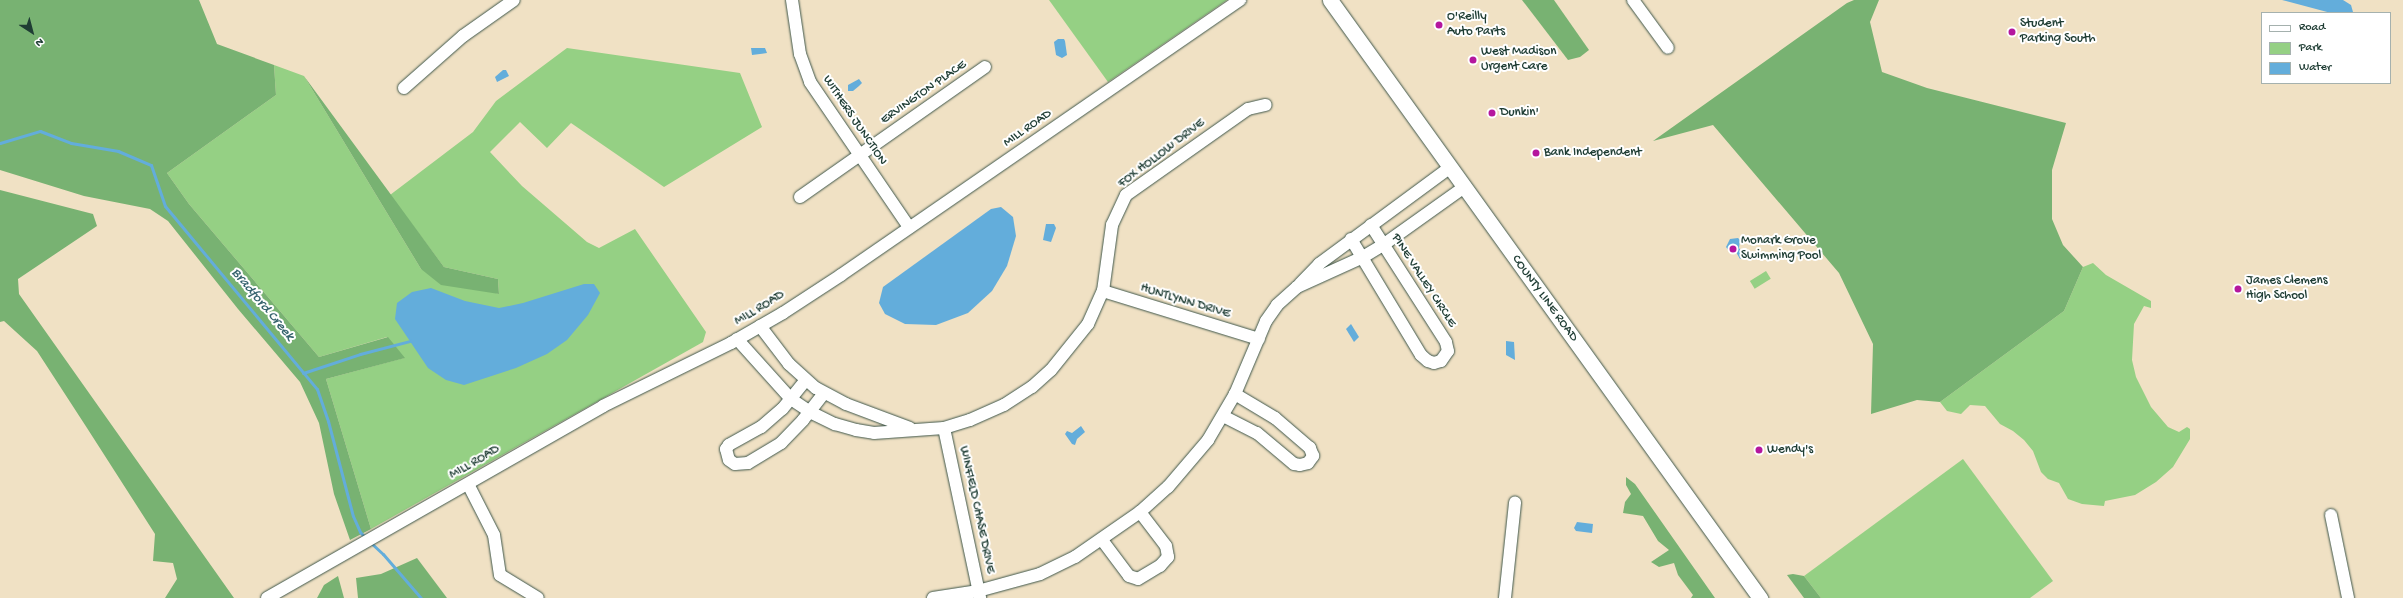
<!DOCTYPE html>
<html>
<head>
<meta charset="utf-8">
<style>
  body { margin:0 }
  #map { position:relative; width:2403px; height:598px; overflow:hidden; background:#f0e1c4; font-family:"Gochi Hand",sans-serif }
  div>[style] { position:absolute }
  .green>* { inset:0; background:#95d084; transform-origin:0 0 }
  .forest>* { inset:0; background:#78b272 }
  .water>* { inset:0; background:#63addb }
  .stream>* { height:3px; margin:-1.5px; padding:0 1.5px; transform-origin:1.5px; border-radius:1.5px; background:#63addb }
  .roads { filter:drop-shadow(0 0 1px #3e564a) drop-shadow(0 0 1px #3e564a) }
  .minor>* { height:12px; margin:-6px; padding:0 6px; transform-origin:6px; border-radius:6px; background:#fff }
  .major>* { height:15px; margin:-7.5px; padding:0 7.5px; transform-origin:7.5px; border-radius:7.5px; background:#fff }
  .dots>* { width:11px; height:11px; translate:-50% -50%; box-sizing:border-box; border:2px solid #fff; border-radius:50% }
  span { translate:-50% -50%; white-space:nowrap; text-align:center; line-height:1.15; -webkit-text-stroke:4px #fff; paint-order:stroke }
  .poi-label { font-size:13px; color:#1f3d34 }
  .left { translate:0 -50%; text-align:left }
  .street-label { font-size:13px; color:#1f3d34 }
  .water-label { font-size:14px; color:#37646e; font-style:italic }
  .legend { position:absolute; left:2261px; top:12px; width:130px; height:72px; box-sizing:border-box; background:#fff; border:1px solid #a5b1ae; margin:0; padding:5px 7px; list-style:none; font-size:12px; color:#1f3d34 }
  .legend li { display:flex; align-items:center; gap:8px; height:20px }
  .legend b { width:20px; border:1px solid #a5b1ae }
  .north { position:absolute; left:12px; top:12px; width:40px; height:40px; -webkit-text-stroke:3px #fff; paint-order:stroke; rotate:144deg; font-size:11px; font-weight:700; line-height:16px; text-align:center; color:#1f3d34 }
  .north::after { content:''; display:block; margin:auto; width:14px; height:18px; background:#1f3d34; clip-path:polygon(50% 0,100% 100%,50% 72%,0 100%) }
</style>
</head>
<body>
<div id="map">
  <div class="green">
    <i style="clip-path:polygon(1049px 0,1227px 0,1108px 82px)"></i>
    <i style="clip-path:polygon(567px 48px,740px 73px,762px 127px,664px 187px,571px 123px,547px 148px,520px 122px,490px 152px,522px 186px,587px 242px,599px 248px,635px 229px,706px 332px,703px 342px,371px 529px,326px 379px,404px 358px,387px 337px,319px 357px,189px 204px,167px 173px,276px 95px,274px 65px,304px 76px,421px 269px,499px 294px,498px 279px,444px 267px,390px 195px,473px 132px,496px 101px)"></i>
    <i style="clip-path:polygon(2093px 263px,2106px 275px,2151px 301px,2151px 308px,2144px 306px,2134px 324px,2132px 360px,2136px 377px,2151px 407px,2168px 427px,2179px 432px,2187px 427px,2190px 429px,2190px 439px,2173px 467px,2156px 482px,2135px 495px,2105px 501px,2104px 506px,2082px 504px,2068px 499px,2059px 483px,2048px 479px,2041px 472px,2033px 451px,2024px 440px,2013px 431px,2000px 424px,1985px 406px,1970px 405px,1961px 414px,1947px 411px,1940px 402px,2064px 311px,2083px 267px)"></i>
    <i style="left:1766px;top:271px;width:9px;height:19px;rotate:58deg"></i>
    <i style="clip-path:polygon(1963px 459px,2053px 581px,2030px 598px,1821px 598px,1804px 576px)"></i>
  </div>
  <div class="forest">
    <i style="clip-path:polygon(0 0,199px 0,217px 44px,274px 65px,276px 95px,167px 173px,189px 204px,319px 357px,388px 337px,405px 358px,326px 379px,371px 529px,350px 540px,334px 494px,319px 423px,300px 382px,238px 309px,168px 221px,150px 209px,84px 196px,0 170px)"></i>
    <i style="clip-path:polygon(1522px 0,1554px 0,1589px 50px,1580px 57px,1568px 60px)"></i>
    <i style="clip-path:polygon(1854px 0,1879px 0,1870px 22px,1882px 72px,1927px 88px,2066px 123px,2052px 170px,2052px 219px,2063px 245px,2083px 267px,2064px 311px,1940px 402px,1917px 400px,1871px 414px,1873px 344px,1839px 273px,1713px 125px,1653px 141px,1847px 3px)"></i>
    <i style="clip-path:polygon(304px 76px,444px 267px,498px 279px,499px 294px,441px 285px,421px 269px)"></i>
    <i style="clip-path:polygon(0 190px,93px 214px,97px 226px,18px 279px,19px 294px,234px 598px,165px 598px,177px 579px,173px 563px,153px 561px,155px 534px,87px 428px,37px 351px,4px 321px,0 322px)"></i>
    <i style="clip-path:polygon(1626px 477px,1635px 484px,1715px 598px,1691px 598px,1693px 595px,1678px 575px,1674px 563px,1659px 567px,1651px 562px,1669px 550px,1658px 541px,1643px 516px,1623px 513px,1625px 502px,1631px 494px,1626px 485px)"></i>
    <i style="clip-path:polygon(417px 558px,447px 598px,358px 598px,356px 578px,381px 574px)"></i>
    <i style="clip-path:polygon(1793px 574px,1804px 576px,1821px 598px,1804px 598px,1787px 575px)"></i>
    <i style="clip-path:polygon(338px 576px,344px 598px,317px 598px,324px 585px)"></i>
  </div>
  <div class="water">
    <i style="clip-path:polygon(2282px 0,2343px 0,2351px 5px,2353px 12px,2331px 13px)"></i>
    <i style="clip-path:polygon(1058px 39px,1064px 39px,1065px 41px,1067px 55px,1062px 58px,1056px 55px,1054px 42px)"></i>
    <i style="clip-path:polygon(751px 48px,765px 48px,767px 53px,752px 55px)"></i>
    <i style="clip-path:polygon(503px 70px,506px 70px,509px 76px,497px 82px,495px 77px)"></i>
    <i style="clip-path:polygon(859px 79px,862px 83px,859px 86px,853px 91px,848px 91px,848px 85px)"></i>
    <i style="clip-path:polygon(1001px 207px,1013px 217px,1016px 236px,1007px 266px,992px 291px,968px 313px,936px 325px,905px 324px,885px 314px,879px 303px,883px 287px,991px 209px)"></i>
    <i style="clip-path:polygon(1046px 224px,1054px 224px,1056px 228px,1051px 242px,1043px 240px)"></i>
    <i style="clip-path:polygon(1738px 238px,1740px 240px,1739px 248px,1745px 256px,1740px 259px,1736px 252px,1729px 251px,1726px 247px,1730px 239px)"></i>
    <i style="clip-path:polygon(584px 284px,594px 284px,600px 293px,588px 315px,567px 340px,547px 354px,516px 368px,464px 385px,446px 380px,428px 368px,395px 319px,397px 303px,412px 292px,431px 288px,465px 301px,499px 308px,523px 303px)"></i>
    <i style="clip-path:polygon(1351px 324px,1359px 337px,1354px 342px,1346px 329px)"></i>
    <i style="clip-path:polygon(1506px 341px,1514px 342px,1515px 360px,1506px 355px)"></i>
    <i style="clip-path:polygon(1081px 426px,1085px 432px,1077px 439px,1075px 445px,1072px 444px,1065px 434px,1067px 431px,1072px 433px)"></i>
    <i style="clip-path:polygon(1577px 522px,1593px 524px,1592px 533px,1576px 531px,1574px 528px)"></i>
  </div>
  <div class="stream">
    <i style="left:0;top:143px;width:42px;rotate:-16.7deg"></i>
    <i style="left:40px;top:131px;width:33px;rotate:21deg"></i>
    <i style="left:71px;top:143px;width:48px;rotate:9.7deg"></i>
    <i style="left:118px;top:151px;width:36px;rotate:23deg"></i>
    <i style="left:151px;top:165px;width:43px;rotate:71.1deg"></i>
    <i style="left:165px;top:206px;width:238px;rotate:50.3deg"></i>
    <i style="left:317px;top:389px;width:34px;rotate:71deg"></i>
    <i style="left:328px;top:421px;width:98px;rotate:75.3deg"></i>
    <i style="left:353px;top:516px;width:17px;rotate:66deg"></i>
    <i style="left:360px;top:532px;width:8px;rotate:45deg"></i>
    <i style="left:303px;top:373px;width:60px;rotate:-18.4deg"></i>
    <i style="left:360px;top:354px;width:52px;rotate:-14.6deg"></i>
    <i style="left:370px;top:542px;width:18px;rotate:43deg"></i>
    <i style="left:383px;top:554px;width:58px;rotate:49.2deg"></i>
  </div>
  <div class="roads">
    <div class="minor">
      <i style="left:792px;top:0;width:55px;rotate:81.6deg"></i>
      <i style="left:800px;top:54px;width:30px;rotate:70deg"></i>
      <i style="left:810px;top:82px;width:176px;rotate:55.7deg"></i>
      <i style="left:1633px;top:0;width:59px;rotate:53.9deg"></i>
      <i style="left:404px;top:88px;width:79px;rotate:-41.4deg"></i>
      <i style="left:463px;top:36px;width:62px;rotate:-35.2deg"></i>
      <i style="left:800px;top:197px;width:226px;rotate:-35.1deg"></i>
      <i style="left:1351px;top:239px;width:135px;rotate:58.9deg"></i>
      <i style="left:1421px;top:355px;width:9px;rotate:41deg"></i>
      <i style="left:1428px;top:361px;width:6px;rotate:18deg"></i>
      <i style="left:1434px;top:363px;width:7px;rotate:-16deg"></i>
      <i style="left:1441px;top:361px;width:12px;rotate:-55deg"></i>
      <i style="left:1448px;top:351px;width:9px;rotate:-103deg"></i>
      <i style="left:1446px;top:342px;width:139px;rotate:-122.7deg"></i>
      <i style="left:1300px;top:284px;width:28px;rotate:-46deg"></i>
      <i style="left:1319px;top:264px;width:162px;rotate:-36.4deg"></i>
      <i style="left:1103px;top:291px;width:163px;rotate:17.1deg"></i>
      <i style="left:760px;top:326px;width:48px;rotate:52.7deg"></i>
      <i style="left:789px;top:364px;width:36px;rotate:42deg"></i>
      <i style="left:816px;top:388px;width:34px;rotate:28deg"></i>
      <i style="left:846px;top:404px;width:68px;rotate:20.6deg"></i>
      <i style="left:737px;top:339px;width:81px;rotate:48deg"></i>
      <i style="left:791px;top:399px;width:23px;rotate:34deg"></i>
      <i style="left:810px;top:412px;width:28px;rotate:26deg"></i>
      <i style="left:835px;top:424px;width:22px;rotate:16deg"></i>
      <i style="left:856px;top:430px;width:18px;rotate:9deg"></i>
      <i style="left:874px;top:433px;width:70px;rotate:-4.1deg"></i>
      <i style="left:944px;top:428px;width:27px;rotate:-17deg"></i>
      <i style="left:970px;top:420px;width:37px;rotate:-24deg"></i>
      <i style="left:1004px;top:405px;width:33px;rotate:-33deg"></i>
      <i style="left:1032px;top:387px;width:25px;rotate:-42deg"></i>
      <i style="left:1051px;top:370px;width:59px;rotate:-51.2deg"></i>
      <i style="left:1088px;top:324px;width:36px;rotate:-66deg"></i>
      <i style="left:1103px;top:291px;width:67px;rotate:-82.2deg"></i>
      <i style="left:1112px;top:225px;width:33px;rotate:-65deg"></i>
      <i style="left:1126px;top:195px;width:149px;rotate:-35.2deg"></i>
      <i style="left:1248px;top:109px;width:18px;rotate:-13deg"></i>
      <i style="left:805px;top:381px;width:36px;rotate:129deg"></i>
      <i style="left:782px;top:409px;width:28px;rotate:139deg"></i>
      <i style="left:761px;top:427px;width:37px;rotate:151deg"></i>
      <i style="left:729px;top:445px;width:5px;rotate:127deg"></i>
      <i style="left:726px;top:449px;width:11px;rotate:75deg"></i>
      <i style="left:729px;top:460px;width:7px;rotate:34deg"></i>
      <i style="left:735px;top:464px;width:13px;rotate:-4deg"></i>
      <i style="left:748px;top:463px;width:39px;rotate:-31deg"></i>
      <i style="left:781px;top:443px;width:32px;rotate:-46deg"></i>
      <i style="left:803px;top:420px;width:34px;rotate:-52deg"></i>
      <i style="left:1223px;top:416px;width:38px;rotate:27deg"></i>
      <i style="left:1257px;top:433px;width:48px;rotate:40deg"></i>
      <i style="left:1294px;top:464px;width:6px;rotate:9deg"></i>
      <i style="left:1300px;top:465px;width:8px;rotate:-14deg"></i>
      <i style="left:1308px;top:463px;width:9px;rotate:-54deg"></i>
      <i style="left:1313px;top:456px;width:9px;rotate:-111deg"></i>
      <i style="left:1310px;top:448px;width:46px;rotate:-139.4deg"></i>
      <i style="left:1275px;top:418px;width:47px;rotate:-149deg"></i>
      <i style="left:944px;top:428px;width:174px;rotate:78deg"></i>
      <i style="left:468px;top:484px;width:57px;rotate:63deg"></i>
      <i style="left:494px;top:535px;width:40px;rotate:81.5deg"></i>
      <i style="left:500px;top:575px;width:44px;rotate:31.2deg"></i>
      <i style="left:2331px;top:515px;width:85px;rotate:78.4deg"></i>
      <i style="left:1102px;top:540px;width:45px;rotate:53.1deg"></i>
      <i style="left:1129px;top:576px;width:9px;rotate:18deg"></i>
      <i style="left:1138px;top:579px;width:26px;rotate:-31deg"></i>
      <i style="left:1160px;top:566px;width:12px;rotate:-48deg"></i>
      <i style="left:1168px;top:557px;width:11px;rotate:-100deg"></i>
      <i style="left:1166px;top:546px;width:43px;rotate:-127.4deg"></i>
      <i style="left:267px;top:598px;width:387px;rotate:-29.7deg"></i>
      <i style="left:603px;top:406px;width:143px;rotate:-26.2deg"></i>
      <i style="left:731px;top:343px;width:60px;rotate:-30deg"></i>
      <i style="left:783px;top:313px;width:69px;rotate:-33.2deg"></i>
      <i style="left:841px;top:275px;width:485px;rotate:-34.6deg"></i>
      <i style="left:933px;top:598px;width:46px;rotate:-8.8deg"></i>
      <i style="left:978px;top:591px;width:64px;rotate:-15.3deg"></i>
      <i style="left:1040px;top:574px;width:39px;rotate:-26deg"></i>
      <i style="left:1075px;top:557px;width:79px;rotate:-34.7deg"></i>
      <i style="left:1140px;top:512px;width:38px;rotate:-42deg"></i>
      <i style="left:1168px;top:487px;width:62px;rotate:-49.6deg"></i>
      <i style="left:1208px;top:440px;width:53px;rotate:-59.6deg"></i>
      <i style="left:1235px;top:394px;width:79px;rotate:-67deg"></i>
      <i style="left:1266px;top:321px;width:19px;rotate:-55deg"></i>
      <i style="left:1277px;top:305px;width:27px;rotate:-42deg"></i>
      <i style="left:1297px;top:287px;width:72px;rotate:-24.4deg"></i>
      <i style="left:1363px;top:257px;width:23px;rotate:-31deg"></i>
      <i style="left:1383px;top:245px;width:98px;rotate:-35.5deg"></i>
      <i style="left:1505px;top:598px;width:96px;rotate:-84deg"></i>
    </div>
    <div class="major">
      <i style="left:1330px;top:0;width:737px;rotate:54.28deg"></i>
    </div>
  </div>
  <div class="dots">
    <i style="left:1439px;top:25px;background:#b5179e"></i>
    <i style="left:2012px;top:32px;background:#b5179e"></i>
    <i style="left:1473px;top:60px;background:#b5179e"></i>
    <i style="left:1492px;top:113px;background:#b5179e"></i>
    <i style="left:1536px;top:153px;background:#b5179e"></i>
    <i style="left:1733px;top:249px;background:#b5179e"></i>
    <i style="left:2238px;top:289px;background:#b5179e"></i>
    <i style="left:1759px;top:450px;background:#b5179e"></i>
  </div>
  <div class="poi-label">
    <span class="left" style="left:1447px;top:25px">O'Reilly<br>Auto Parts</span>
    <span class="left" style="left:2020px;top:32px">Student<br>Parking South</span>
    <span class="left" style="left:1481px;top:60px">West Madison<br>Urgent Care</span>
    <span class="left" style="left:1500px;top:113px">Dunkin'</span>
    <span class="left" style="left:1544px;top:153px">Bank Independent</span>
    <span class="left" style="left:1741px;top:249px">Monark Grove<br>Swimming Pool</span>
    <span class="left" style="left:2246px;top:289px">James Clemens<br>High School</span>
    <span class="left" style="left:1767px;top:450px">Wendy's</span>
  </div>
  <div class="street-label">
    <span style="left:924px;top:93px;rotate:-35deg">ERVINGTON PLACE</span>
    <span style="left:854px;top:121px;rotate:56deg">WITHERS JUNCTION</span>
    <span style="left:1028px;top:129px;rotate:-35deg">MILL ROAD</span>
    <span style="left:1162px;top:154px;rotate:-37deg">FOX HOLLOW DRIVE</span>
    <span style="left:1423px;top:281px;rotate:57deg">PINE VALLEY CIRCLE</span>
    <span style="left:1544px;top:299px;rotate:54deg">COUNTY LINE ROAD</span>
    <span style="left:1185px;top:302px;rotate:17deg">HUNTLYNN DRIVE</span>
    <span style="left:760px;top:309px;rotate:-31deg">MILL ROAD</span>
    <span style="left:475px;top:463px;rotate:-30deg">MILL ROAD</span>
    <span style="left:976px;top:510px;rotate:78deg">WINFIELD CHASE DRIVE</span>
  </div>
  <div class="water-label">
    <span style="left:262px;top:305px;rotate:50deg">Bradford Creek</span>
  </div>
  <ul class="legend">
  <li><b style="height:5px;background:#fff"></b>Road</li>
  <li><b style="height:11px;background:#95d084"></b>Park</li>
  <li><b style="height:11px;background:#63addb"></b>Water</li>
  </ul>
  <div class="north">N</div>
</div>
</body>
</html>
